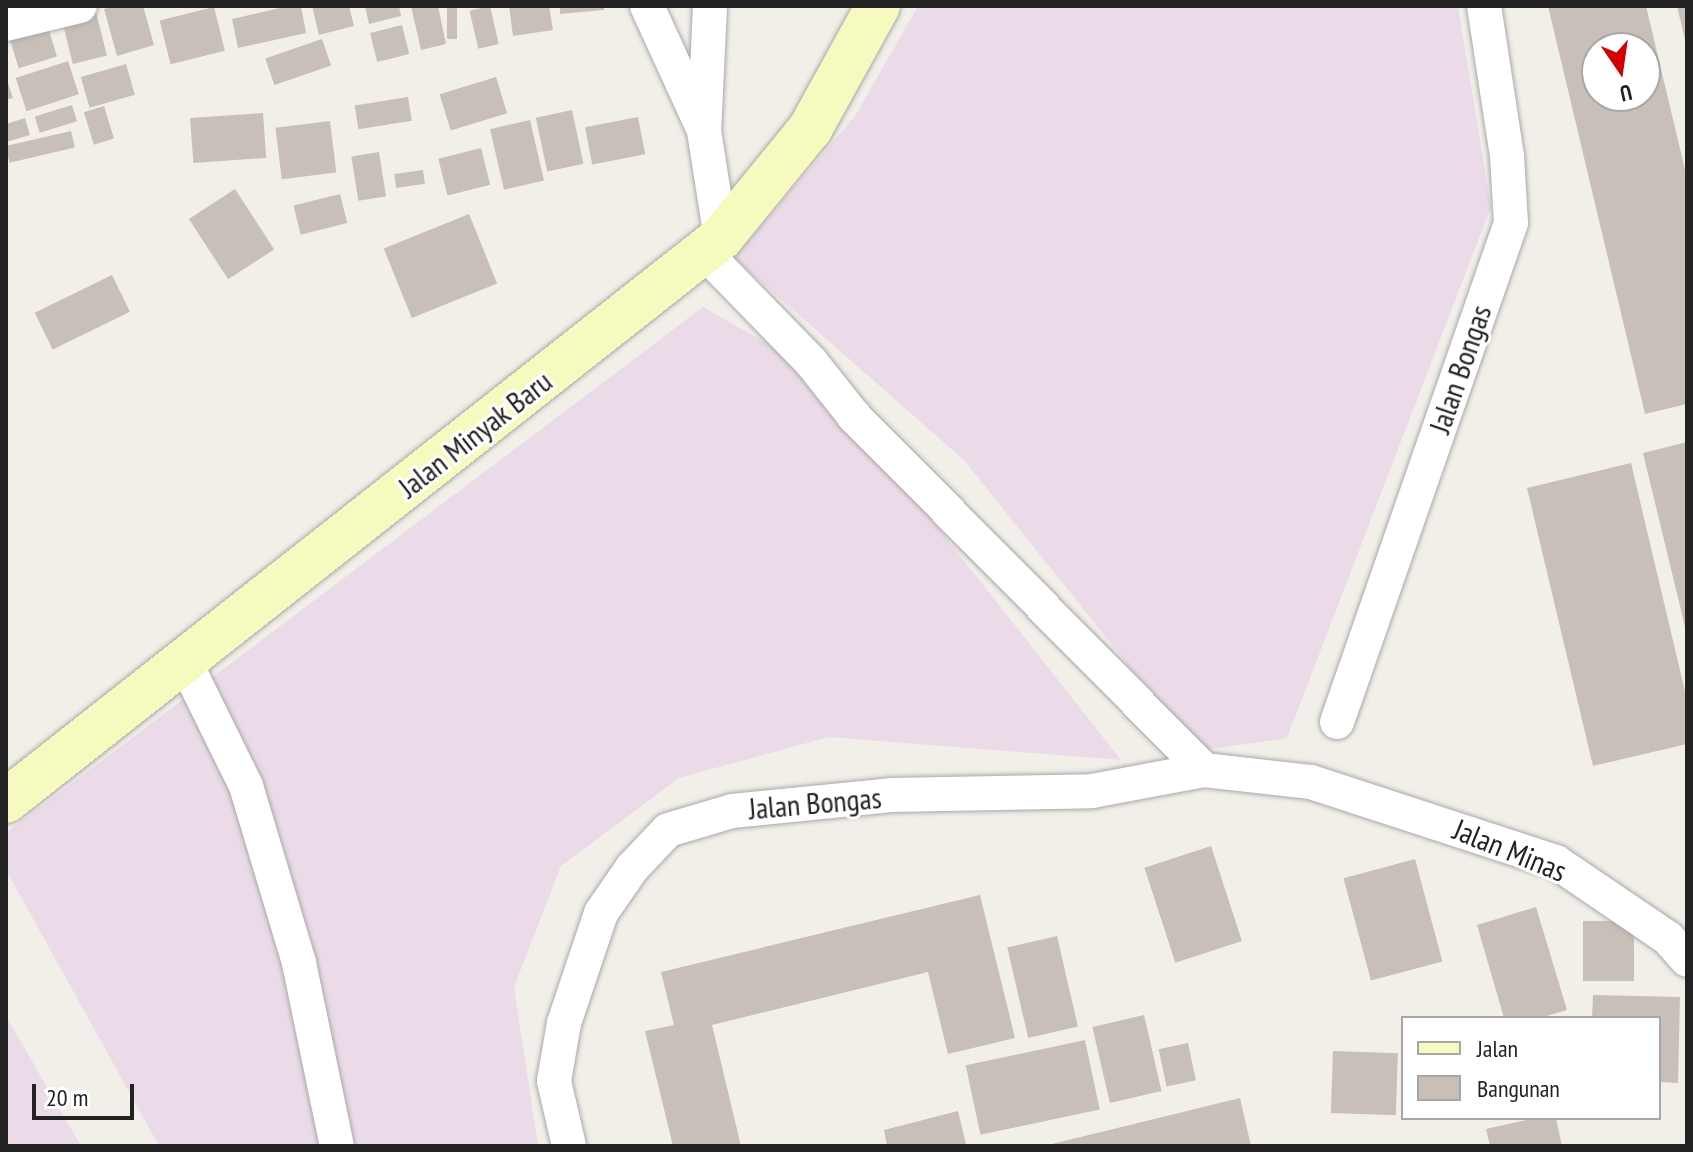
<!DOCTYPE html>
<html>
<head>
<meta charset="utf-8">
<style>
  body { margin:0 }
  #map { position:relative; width:1693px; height:1152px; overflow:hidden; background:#f2efe9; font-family:"PT Sans Narrow",sans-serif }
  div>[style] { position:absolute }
  .industrial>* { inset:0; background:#ebdbe8 }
  .building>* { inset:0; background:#c7bfb8; transform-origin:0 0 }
  .roads { filter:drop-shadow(0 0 2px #a9a9a9) drop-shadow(0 0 2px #a9a9a9) }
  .minor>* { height:34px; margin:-17px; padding:0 17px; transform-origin:17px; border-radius:17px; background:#fff }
  .secondary>* { height:44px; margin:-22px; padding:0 22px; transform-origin:22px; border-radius:22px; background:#f7fabf }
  span { translate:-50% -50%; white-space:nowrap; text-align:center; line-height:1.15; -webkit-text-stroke:6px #fff; paint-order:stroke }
  .street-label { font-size:30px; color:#222 }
  .frame { position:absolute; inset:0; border:8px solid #222; pointer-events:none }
  .legend { position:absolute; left:1401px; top:1016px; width:260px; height:104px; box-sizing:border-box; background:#fff; border:2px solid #a7a7a7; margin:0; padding:10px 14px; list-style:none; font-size:24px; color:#222 }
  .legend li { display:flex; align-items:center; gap:16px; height:40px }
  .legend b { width:40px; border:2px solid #a7a7a7 }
  .north { position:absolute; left:1581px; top:32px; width:80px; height:80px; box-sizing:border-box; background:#fff; border:2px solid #a7a7a7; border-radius:50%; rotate:167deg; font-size:22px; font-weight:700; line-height:32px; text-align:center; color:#222 }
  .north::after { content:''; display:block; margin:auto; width:28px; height:36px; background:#d40000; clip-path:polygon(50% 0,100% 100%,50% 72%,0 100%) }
  .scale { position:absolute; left:32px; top:1084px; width:102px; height:36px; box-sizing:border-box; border:4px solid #222; border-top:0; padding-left:10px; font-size:24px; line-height:28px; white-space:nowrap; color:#222; -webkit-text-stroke:6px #fff; paint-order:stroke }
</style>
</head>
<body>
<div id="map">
  <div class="industrial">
    <i style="clip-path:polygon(918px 6px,1458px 6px,1491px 207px,1287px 738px,1197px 751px,964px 460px,734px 258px,855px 116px)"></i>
    <i style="clip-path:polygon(703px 307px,813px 369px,1121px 760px,829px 737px,679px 778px,561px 866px,514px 987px,538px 1146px,159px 1146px,6px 870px,6px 833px)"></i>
    <i style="clip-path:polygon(6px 1016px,81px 1146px,6px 1146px)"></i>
  </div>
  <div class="building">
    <i style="clip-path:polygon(114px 6px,143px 6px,154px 45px,117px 56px,104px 9px)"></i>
    <i style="clip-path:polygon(289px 6px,301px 6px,306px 33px,238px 48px,232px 19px)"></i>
    <i style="clip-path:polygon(312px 6px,349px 6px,354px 26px,319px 35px)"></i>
    <i style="clip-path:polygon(365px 6px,399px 6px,401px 16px,369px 24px)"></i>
    <i style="clip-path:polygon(411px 6px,438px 6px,446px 44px,421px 50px)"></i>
    <i style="left:447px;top:6px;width:10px;height:33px"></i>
    <i style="left:490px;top:6px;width:39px;height:21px;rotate:77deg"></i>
    <i style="clip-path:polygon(509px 6px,549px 6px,553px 30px,513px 36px)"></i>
    <i style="clip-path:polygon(560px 6px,604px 6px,604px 10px,560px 14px)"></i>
    <i style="clip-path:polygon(evenodd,1548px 6px,1646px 6px,1687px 178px,1687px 404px,1645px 414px,1548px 6px,1597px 48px,1645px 48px,1645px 96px,1597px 96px,1597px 48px)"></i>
    <i style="clip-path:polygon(1677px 6px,1687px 6px,1687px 44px,1686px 44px)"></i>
    <i style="left:214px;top:7px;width:45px;height:56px;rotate:76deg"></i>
    <i style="left:95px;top:8px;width:49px;height:35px;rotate:76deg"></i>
    <i style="left:47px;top:24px;width:34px;height:40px;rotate:73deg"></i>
    <i style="left:402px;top:25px;width:30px;height:33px;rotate:76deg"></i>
    <i style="left:322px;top:39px;width:28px;height:60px;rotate:71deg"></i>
    <i style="left:68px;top:61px;width:35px;height:55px;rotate:72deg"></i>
    <i style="left:126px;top:64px;width:32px;height:47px;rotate:74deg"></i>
    <i style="clip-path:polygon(6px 77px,13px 98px,6px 100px)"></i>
    <i style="left:496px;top:77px;width:38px;height:59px;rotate:73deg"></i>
    <i style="left:408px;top:97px;width:24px;height:54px;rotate:81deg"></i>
    <i style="left:72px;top:105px;width:17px;height:39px;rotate:73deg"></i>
    <i style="left:104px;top:106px;width:34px;height:21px;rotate:73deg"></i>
    <i style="left:572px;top:110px;width:55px;height:37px;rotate:78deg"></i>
    <i style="left:263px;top:113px;width:45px;height:73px;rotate:86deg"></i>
    <i style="left:638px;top:117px;width:38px;height:54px;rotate:79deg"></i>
    <i style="clip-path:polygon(25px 118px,30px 135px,6px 142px,6px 124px)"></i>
    <i style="left:530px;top:120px;width:62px;height:41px;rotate:77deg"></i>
    <i style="left:330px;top:121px;width:52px;height:55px;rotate:83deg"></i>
    <i style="left:71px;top:131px;width:17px;height:67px;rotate:77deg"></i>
    <i style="left:481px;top:148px;width:38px;height:44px;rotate:76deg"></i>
    <i style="left:379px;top:152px;width:45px;height:28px;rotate:81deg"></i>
    <i style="left:423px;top:170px;width:14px;height:29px;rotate:82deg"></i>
    <i style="left:235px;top:189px;width:72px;height:55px;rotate:57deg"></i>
    <i style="left:340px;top:194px;width:30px;height:48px;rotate:76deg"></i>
    <i style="left:469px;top:214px;width:75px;height:92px;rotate:68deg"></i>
    <i style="left:112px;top:275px;width:41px;height:86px;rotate:64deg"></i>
    <i style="clip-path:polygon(1687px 442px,1687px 631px,1686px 631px,1643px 453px)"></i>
    <i style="clip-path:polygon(1631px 463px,1687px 700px,1687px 744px,1593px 766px,1527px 488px)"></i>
    <i style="left:1211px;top:846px;width:100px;height:70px;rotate:72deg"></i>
    <i style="left:1415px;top:859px;width:106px;height:74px;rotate:75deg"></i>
    <i style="clip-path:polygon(980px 895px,1015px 1038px,948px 1054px,928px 972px,712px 1025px,741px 1146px,673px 1146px,645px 1031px,674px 1025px,661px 972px)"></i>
    <i style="clip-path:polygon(1536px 907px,1567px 1010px,1540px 1018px,1504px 1018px,1477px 925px)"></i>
    <i style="left:1583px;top:921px;width:51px;height:60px"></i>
    <i style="left:1057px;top:936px;width:93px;height:51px;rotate:77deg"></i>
    <i style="clip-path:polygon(1593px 995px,1680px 997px,1678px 1083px,1659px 1082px,1659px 1018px,1592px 1018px)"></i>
    <i style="left:1144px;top:1015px;width:78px;height:53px;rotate:77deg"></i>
    <i style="left:1085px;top:1040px;width:71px;height:122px;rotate:78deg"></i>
    <i style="left:1188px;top:1043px;width:38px;height:30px;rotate:78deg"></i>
    <i style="left:1333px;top:1051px;width:65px;height:62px;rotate:2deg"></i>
    <i style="clip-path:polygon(1240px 1098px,1251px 1146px,1048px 1146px,1048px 1145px)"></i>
    <i style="clip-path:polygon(958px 1111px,966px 1144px,887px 1146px,884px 1130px)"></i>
    <i style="clip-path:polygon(1535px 1118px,1556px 1118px,1562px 1146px,1490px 1146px,1486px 1129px)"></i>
  </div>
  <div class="roads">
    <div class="minor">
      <i style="left:647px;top:6px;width:132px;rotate:65.4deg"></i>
      <i style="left:710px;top:6px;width:125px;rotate:92.7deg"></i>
      <i style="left:704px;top:131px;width:108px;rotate:81deg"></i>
      <i style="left:6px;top:24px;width:76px;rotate:-13.7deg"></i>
      <i style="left:705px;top:253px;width:152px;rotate:45.8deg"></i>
      <i style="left:811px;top:362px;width:69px;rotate:51.5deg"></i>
      <i style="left:854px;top:416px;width:498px;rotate:45.3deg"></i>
      <i style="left:186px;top:664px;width:136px;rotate:63.8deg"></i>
      <i style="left:246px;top:786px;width:185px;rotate:73.3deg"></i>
      <i style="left:299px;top:963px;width:187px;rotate:78.3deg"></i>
      <i style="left:1337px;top:722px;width:528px;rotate:-70.78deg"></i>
      <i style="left:1511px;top:223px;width:67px;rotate:-93.4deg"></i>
      <i style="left:1507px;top:156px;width:152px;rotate:-98.7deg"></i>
      <i style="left:569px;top:1146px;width:67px;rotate:-103deg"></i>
      <i style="left:554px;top:1081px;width:59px;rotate:-80.2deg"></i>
      <i style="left:564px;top:1023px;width:116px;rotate:-71.4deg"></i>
      <i style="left:601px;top:913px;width:55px;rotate:-55.4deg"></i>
      <i style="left:632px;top:868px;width:52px;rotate:-46.5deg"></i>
      <i style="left:668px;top:830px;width:67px;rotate:-16.5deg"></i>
      <i style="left:732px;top:811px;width:160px;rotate:-5.7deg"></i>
      <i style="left:891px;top:795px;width:201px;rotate:-1.1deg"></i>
      <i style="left:1092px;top:791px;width:114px;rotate:-10.6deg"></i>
      <i style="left:1204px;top:770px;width:108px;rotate:6.4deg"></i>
      <i style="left:1311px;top:782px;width:258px;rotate:18.1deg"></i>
      <i style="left:1556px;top:862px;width:135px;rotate:34.2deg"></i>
      <i style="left:1668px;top:938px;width:29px;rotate:49deg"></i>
    </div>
    <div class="secondary">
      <i style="left:6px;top:801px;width:910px;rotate:-38.22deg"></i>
      <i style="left:721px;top:238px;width:141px;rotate:-50.8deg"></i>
      <i style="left:810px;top:129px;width:141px;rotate:-61.1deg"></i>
    </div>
  </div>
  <div class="street-label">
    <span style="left:1460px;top:369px;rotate:-71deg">Jalan Bongas</span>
    <span style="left:475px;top:434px;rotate:-38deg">Jalan Minyak Baru</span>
    <span style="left:815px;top:803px;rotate:-5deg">Jalan Bongas</span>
    <span style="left:1510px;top:850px;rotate:22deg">Jalan Minas</span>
  </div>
  <div class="frame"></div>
  <ul class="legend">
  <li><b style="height:10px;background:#f7fabf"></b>Jalan</li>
  <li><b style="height:22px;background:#c7bfb8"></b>Bangunan</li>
  </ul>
  <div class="north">U</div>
  <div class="scale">20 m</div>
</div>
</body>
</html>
